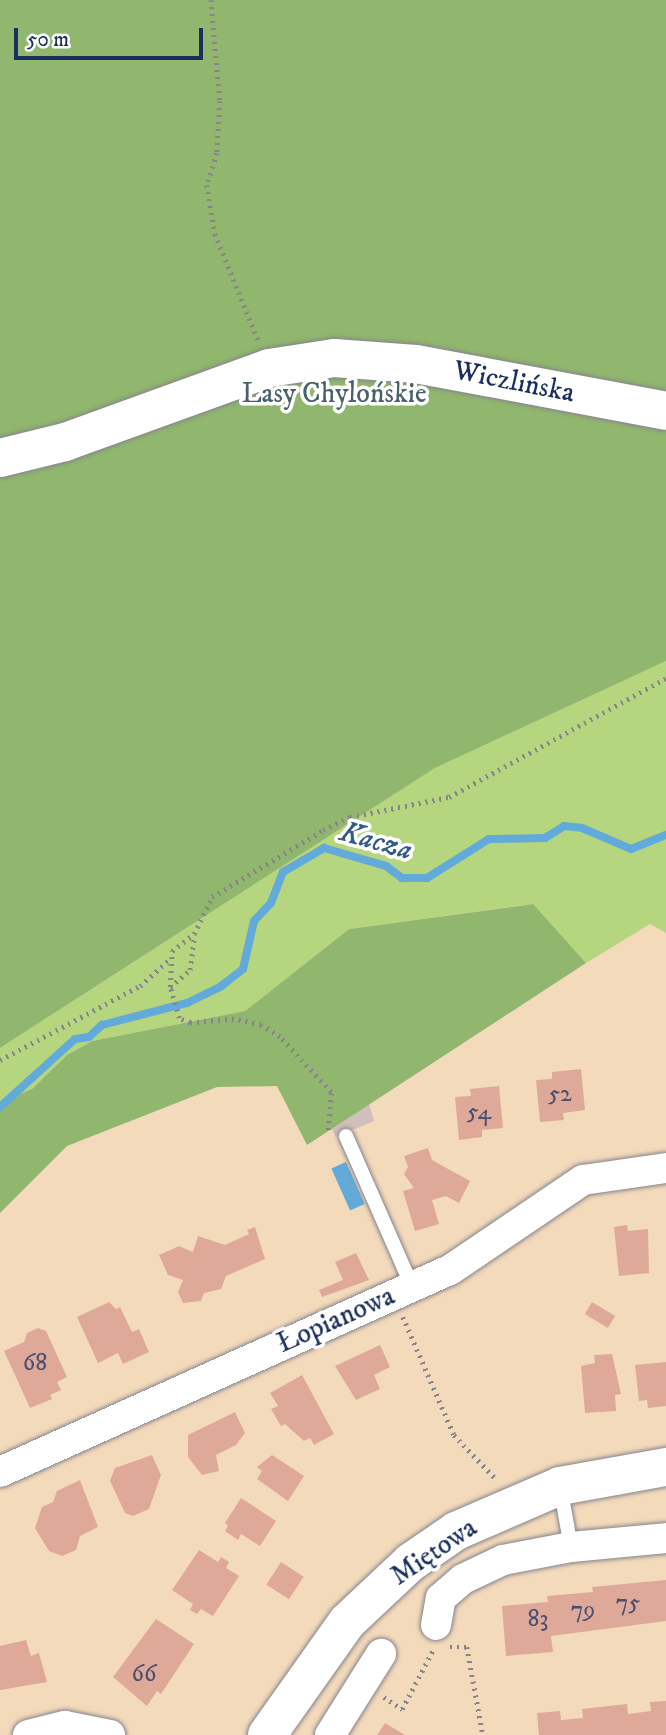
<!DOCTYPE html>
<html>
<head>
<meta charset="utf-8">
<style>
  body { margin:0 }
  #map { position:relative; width:666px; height:1735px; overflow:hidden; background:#f3dabb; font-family:"IM FELL DW Pica",serif }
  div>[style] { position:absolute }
  .industrial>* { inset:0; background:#d1bfbd }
  .green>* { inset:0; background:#b5d67e }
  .forest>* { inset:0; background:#90b76d }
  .water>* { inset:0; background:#61aad9; transform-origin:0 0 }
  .stream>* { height:8px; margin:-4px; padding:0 4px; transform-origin:4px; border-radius:4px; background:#61aad9 }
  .building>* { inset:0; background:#dfa99a; transform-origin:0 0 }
  .path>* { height:4.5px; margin-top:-2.25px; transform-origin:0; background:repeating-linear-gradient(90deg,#87848c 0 2px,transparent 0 7px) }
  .roads { filter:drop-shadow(0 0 2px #87848c) drop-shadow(0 0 2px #87848c) }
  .lane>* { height:14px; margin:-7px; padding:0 7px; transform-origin:7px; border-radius:7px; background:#fff }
  .street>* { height:30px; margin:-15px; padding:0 15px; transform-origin:15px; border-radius:15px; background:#fff }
  .secondary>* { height:38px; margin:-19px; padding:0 19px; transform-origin:19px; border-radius:19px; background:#fff }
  span { translate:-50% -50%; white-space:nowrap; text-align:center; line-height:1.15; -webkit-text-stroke:7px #fff; paint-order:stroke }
  .number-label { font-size:24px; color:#4c4e6d }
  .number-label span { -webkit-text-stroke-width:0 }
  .street-label { font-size:28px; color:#1b2f5e }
  .park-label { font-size:28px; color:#496168 }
  .water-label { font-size:30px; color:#345a89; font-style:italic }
  .scale { position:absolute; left:14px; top:28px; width:189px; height:32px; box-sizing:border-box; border:4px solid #1b2f5e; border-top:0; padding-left:9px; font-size:21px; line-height:24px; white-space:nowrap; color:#1b2f5e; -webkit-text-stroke:5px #fff; paint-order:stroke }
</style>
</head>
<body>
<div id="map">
  <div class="industrial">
    <i style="clip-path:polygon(369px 1103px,374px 1121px,336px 1137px,330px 1126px)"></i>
  </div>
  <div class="green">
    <i style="clip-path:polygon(666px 661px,666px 933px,650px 924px,586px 963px,532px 904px,349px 929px,245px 1011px,92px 1041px,67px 1055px,32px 1089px,0 1102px,0 1048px,435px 768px)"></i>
  </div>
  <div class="forest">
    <i style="clip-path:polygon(0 0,666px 0,666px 661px,435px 768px,0 1048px)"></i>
    <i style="clip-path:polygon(533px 904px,586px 963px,307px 1145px,277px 1086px,217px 1087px,67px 1146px,0 1213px,0 1102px,32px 1089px,67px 1055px,92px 1041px,245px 1011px,349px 929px)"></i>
  </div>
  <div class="water">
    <i style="left:346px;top:1162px;width:46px;height:16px;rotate:66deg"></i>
  </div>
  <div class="stream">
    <i style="left:0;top:1107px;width:101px;rotate:-42.2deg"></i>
    <i style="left:75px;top:1039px;width:14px;rotate:-8deg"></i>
    <i style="left:89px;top:1037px;width:18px;rotate:-43deg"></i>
    <i style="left:102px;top:1025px;width:88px;rotate:-14.5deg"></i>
    <i style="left:187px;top:1003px;width:37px;rotate:-26deg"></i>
    <i style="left:220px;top:987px;width:29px;rotate:-38deg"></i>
    <i style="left:243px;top:969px;width:49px;rotate:-77.1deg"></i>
    <i style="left:254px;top:921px;width:25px;rotate:-47deg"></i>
    <i style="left:271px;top:903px;width:33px;rotate:-69deg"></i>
    <i style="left:283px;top:872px;width:48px;rotate:-30.3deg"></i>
    <i style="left:324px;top:848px;width:65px;rotate:16.2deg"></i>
    <i style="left:386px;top:866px;width:20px;rotate:37deg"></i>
    <i style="left:402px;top:878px;width:25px"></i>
    <i style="left:427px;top:878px;width:73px;rotate:-32.2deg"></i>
    <i style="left:489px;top:839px;width:56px;rotate:-1deg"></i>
    <i style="left:545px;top:838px;width:22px;rotate:-32deg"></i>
    <i style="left:564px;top:826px;width:18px;rotate:6deg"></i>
    <i style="left:582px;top:828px;width:53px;rotate:23.2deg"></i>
    <i style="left:631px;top:849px;width:38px;rotate:-22deg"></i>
  </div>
  <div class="building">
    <i style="clip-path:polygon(581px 1069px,585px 1110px,563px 1113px,564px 1120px,540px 1122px,536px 1080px,552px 1079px,552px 1072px)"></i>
    <i style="clip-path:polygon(499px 1086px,503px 1128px,482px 1130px,482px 1137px,459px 1140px,455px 1097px,471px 1096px,470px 1089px)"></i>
    <i style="clip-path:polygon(428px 1148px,432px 1160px,470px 1181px,459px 1203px,446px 1196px,432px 1200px,439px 1224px,415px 1231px,403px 1191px,414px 1188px,404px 1174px,408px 1167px,404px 1156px)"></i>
    <i style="clip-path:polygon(627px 1225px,628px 1231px,648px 1229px,649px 1273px,619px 1276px,614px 1227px)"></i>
    <i style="clip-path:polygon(255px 1227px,265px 1259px,226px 1276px,221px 1289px,204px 1293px,201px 1301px,183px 1303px,178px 1292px,183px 1280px,168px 1275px,159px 1255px,179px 1246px,193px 1252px,198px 1236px,225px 1245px,249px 1234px,247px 1230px)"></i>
    <i style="clip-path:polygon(356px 1253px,369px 1280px,322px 1297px,319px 1290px,343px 1280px,335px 1262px)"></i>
    <i style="clip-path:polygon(109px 1302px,116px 1309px,120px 1307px,132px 1332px,139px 1329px,149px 1352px,123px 1364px,118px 1353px,98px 1363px,77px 1317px)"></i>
    <i style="left:592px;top:1302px;width:27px;height:14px;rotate:31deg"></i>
    <i style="clip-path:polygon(38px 1328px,46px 1331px,67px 1377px,57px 1382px,61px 1390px,50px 1395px,52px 1399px,30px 1408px,4px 1351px,24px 1342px,27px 1333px)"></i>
    <i style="clip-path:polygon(380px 1345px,390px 1367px,374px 1375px,380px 1389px,356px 1400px,335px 1366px)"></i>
    <i style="clip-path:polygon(612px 1354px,621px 1394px,615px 1395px,616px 1411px,585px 1413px,581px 1366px,595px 1363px,594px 1355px)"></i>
    <i style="clip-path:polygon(666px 1362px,666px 1406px,648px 1408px,647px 1400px,639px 1401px,635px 1365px)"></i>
    <i style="clip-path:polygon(302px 1375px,334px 1434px,314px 1445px,310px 1438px,304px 1441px,285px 1424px,281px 1426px,271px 1409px,278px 1406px,270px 1393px)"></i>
    <i style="clip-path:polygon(235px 1412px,245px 1433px,236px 1445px,216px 1455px,219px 1471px,202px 1475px,188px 1457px,188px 1435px)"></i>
    <i style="clip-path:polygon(152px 1455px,161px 1475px,149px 1509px,133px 1516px,125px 1513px,110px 1481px,115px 1468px)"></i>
    <i style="clip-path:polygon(272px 1455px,304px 1476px,288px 1501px,257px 1479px,262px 1471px,257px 1467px)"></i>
    <i style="clip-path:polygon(80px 1480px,98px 1527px,80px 1536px,76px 1550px,62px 1556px,49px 1551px,35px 1528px,42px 1507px,53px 1502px,57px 1491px)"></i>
    <i style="clip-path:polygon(241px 1498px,276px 1521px,260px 1546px,241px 1534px,238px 1540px,225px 1531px,228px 1526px,225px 1523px)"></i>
    <i style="clip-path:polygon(199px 1550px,218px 1562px,221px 1557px,229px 1562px,226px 1568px,239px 1576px,213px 1616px,201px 1609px,197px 1614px,190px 1610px,193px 1604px,172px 1590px)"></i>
    <i style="left:281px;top:1562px;width:27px;height:27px;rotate:33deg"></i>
    <i style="clip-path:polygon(666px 1580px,666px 1621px,551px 1636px,553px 1652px,506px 1656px,502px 1606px,548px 1602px,547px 1596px,593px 1592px,592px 1587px)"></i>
    <i style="clip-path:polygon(156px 1619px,194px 1644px,161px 1694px,157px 1691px,147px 1706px,113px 1677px)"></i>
    <i style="clip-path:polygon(26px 1640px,31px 1656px,39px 1653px,47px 1682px,0 1690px,0 1646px)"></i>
    <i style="clip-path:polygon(666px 1701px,666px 1735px,539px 1735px,537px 1713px,560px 1711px,561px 1720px,583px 1718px,582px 1709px,627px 1704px,628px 1714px,651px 1711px,650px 1702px)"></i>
    <i style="clip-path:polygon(385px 1723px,405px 1735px,377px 1735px)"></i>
  </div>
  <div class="path">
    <i style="left:211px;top:0;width:101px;rotate:84.9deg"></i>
    <i style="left:220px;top:101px;width:52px;rotate:93.3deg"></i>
    <i style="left:217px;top:153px;width:34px;rotate:107deg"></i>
    <i style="left:207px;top:185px;width:50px;rotate:80.7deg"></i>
    <i style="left:215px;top:234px;width:117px;rotate:67.8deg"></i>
    <i style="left:170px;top:987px;width:26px;rotate:-40deg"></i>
    <i style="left:190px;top:970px;width:35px;rotate:-83deg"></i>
    <i style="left:0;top:1060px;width:158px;rotate:-27.9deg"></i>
    <i style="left:140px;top:986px;width:38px;rotate:-42deg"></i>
    <i style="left:328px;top:1130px;width:38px;rotate:-85deg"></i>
    <i style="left:331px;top:1092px;width:75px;rotate:-132.8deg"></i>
    <i style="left:280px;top:1037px;width:22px;rotate:-148deg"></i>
    <i style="left:261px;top:1025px;width:28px;rotate:-167deg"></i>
    <i style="left:234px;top:1019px;width:44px;rotate:174.8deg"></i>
    <i style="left:190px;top:1023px;width:12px;rotate:-156deg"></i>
    <i style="left:179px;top:1018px;width:32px;rotate:-106deg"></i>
    <i style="left:170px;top:987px;width:36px;rotate:-87deg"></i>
    <i style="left:172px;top:951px;width:28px;rotate:-38deg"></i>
    <i style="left:194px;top:934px;width:41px;rotate:-64.1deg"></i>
    <i style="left:212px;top:897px;width:130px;rotate:-31.1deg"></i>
    <i style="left:323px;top:830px;width:30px;rotate:-26deg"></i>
    <i style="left:350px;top:817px;width:101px;rotate:-11.4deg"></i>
    <i style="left:449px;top:797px;width:247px;rotate:-28.7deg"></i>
    <i style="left:403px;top:1317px;width:129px;rotate:66.6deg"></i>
    <i style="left:454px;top:1435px;width:62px;rotate:46.3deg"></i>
    <i style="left:450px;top:1647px;width:17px"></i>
    <i style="left:467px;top:1647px;width:89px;rotate:79.7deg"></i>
    <i style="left:384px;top:1697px;width:22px;rotate:34deg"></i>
    <i style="left:402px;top:1709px;width:67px;rotate:-62.3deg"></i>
  </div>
  <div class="roads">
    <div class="lane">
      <i style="left:346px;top:1136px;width:164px;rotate:66.3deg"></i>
      <i style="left:560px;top:1486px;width:62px;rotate:79.8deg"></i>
    </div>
    <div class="street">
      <i style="left:0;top:1472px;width:493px;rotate:-24.2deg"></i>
      <i style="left:450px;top:1270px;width:161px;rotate:-34.1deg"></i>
      <i style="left:583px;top:1180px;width:84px;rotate:-8.2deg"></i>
      <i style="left:436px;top:1625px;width:27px;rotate:-80deg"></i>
      <i style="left:441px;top:1598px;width:29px;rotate:-41deg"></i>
      <i style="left:463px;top:1579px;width:44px;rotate:-25.4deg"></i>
      <i style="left:503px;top:1560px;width:69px;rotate:-10.8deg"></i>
      <i style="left:571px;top:1547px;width:95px;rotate:-5.4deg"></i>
      <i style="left:28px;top:1735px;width:38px;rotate:-14deg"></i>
      <i style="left:65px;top:1726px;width:46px;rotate:11.3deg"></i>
      <i style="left:330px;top:1735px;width:96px;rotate:-57.8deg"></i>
    </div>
    <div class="secondary">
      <i style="left:0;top:458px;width:67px;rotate:-13.8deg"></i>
      <i style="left:65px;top:442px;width:217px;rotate:-19.9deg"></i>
      <i style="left:269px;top:368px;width:66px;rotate:-8.7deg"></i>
      <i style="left:334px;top:358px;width:82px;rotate:4.2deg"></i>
      <i style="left:416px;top:364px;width:254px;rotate:10.6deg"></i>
      <i style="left:267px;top:1735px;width:138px;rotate:-54.7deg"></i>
      <i style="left:347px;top:1622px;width:88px;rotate:-43.2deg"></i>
      <i style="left:411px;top:1562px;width:55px;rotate:-34.6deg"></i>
      <i style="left:456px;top:1531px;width:113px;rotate:-23.4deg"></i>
      <i style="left:560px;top:1486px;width:108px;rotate:-10.2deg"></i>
    </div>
  </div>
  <div class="number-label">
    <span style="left:560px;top:1095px">52</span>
    <span style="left:479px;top:1113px">54</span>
    <span style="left:35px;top:1364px">68</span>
    <span style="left:628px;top:1604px">75</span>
    <span style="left:583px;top:1611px">79</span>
    <span style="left:538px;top:1620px">83</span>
    <span style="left:144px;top:1675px">66</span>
  </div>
  <div class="street-label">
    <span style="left:514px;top:382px;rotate:11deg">Wiczlińska</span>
    <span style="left:336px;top:1320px;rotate:-24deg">Łopianowa</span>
    <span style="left:434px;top:1552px;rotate:-34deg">Miętowa</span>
  </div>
  <div class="park-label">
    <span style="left:334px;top:394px">Lasy Chylońskie</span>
  </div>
  <div class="water-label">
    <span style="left:376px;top:842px;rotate:16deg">Kacza</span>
  </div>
  <div class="scale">50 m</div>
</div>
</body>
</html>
